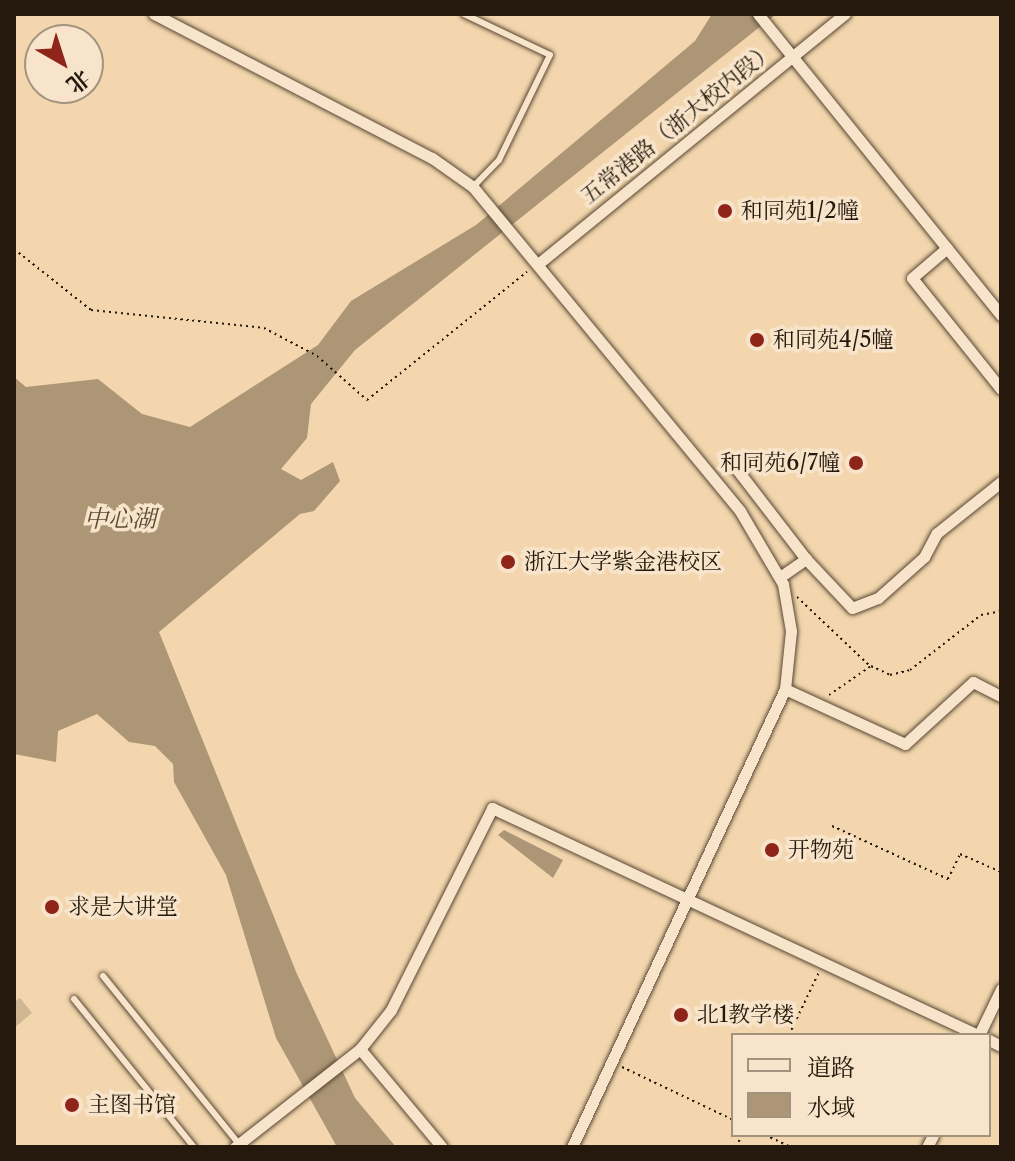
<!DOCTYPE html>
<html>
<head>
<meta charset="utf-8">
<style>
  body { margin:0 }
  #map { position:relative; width:1015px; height:1161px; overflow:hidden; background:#f3d6ad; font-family:"Libre Caslon Text","Noto Serif SC",serif }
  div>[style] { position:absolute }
  .green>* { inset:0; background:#d0b692 }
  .water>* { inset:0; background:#ad9676 }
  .path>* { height:2px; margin-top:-1px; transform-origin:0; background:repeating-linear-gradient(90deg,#24190c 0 2px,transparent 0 6px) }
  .roads { filter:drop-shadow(0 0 2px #584834) drop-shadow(0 0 2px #584834) }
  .lane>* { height:6px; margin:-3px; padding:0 3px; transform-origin:3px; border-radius:3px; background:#f7e4ca }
  .street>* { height:11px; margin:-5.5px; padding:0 5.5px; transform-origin:5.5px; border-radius:5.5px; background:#f7e4ca }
  .dots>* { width:22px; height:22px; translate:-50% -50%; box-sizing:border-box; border:4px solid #f7e4ca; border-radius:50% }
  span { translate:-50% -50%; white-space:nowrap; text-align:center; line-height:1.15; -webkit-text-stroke:7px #f7e4ca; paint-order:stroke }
  .street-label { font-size:22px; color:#24190c }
  .poi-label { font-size:22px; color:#24190c }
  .left { translate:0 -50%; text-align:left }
  .right { translate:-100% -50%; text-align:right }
  .water-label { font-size:24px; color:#5b4b36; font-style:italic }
  .frame { position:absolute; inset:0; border:16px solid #24190c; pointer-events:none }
  .legend { position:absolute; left:731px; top:1033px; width:260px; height:104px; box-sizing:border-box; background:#f7e4ca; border:2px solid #a3937e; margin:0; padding:10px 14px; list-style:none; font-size:24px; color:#24190c }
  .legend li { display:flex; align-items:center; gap:16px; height:40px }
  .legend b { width:40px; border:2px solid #a3937e }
  .north { position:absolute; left:24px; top:24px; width:80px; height:80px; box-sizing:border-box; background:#f7e4ca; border:2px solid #a3937e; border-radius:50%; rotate:141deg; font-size:22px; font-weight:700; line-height:32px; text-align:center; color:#24190c }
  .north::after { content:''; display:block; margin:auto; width:28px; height:36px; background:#8f2418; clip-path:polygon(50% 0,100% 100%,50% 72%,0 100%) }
</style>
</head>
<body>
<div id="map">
  <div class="green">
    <i style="clip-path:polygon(20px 998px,32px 1013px,14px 1028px,14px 1002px)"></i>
  </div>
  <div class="water">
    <i style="clip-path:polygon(712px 14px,776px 14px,355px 350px,311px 404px,307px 438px,281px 469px,301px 480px,333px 462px,340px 481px,314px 511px,300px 514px,159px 632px,297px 974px,355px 1098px,396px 1147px,337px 1147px,276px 1038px,226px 875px,174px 782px,173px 764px,155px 746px,129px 742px,97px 714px,58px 731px,56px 762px,14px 754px,14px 377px,26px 387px,98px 379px,142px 414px,190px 427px,318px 345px,351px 301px,476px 225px,695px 41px)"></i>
    <i style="clip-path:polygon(504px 830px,563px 860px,553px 878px,498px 835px)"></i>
  </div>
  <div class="path">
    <i style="left:14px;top:249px;width:98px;rotate:38.4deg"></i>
    <i style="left:91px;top:310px;width:174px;rotate:5.9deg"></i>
    <i style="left:264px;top:328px;width:60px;rotate:27.8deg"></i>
    <i style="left:317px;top:356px;width:67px;rotate:41.3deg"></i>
    <i style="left:367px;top:400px;width:205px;rotate:-38.7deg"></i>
    <i style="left:797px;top:597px;width:100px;rotate:43.4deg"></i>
    <i style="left:829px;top:695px;width:51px;rotate:-34.6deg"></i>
    <i style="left:871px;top:666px;width:21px;rotate:25deg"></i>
    <i style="left:890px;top:675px;width:21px;rotate:-14deg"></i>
    <i style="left:910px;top:670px;width:90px;rotate:-37.8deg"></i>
    <i style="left:981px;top:615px;width:20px;rotate:-11deg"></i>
    <i style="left:832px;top:826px;width:128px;rotate:24.6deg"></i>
    <i style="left:948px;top:879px;width:28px;rotate:-64deg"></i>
    <i style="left:960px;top:854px;width:45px;rotate:23.7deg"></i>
    <i style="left:789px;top:1035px;width:70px;rotate:-64.5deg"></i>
    <i style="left:622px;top:1067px;width:123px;rotate:25.5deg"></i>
    <i style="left:765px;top:1135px;width:29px;rotate:25deg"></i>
    <i style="left:736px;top:1147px;width:13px;rotate:-63deg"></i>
  </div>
  <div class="roads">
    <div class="lane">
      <i style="left:464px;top:14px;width:95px;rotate:25.5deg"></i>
      <i style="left:550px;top:55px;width:117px;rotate:115.9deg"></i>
      <i style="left:499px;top:160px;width:37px;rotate:134deg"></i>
      <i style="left:103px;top:976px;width:216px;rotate:51deg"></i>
      <i style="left:74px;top:999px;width:191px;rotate:51deg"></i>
    </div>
    <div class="street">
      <i style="left:154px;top:14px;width:313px;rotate:27.4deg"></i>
      <i style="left:432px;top:158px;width:50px;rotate:35.3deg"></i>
      <i style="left:473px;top:187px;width:420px;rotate:50.5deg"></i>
      <i style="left:740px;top:511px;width:85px;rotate:59.5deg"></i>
      <i style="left:783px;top:584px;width:48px;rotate:80.3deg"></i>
      <i style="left:791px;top:631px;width:58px;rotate:95.9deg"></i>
      <i style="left:785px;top:689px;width:505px;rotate:114.94deg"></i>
      <i style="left:758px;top:14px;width:387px;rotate:51.1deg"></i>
      <i style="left:947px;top:248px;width:46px;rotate:139.4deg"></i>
      <i style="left:912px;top:278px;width:142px;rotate:51.3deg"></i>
      <i style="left:538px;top:264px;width:396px;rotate:-39.2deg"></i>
      <i style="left:732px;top:463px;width:121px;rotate:52.4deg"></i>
      <i style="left:780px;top:577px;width:32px;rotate:-35deg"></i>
      <i style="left:806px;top:559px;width:67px;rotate:46.8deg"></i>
      <i style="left:852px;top:608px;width:28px;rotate:-21deg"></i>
      <i style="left:878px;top:598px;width:62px;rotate:-41.7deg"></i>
      <i style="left:924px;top:557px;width:27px;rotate:-62deg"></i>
      <i style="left:937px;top:533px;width:82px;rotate:-38.6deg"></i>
      <i style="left:785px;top:689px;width:132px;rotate:24.6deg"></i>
      <i style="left:905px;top:744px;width:92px;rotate:-42.4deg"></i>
      <i style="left:973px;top:682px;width:31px;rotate:27deg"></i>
      <i style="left:979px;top:1035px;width:51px;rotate:-64.4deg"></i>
      <i style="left:989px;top:1040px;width:13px;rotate:27deg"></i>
      <i style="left:360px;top:1049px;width:128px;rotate:50.1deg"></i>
      <i style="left:235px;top:1147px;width:159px;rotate:-38.1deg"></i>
      <i style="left:360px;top:1049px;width:50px;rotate:-51.5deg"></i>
      <i style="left:391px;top:1010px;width:226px;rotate:-63.4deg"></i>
      <i style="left:492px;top:808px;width:536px;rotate:25.04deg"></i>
      <i style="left:927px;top:1147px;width:13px;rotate:-63deg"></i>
    </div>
  </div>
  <div class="dots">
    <i style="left:725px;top:211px;background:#8f2418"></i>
    <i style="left:757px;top:340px;background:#8f2418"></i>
    <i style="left:856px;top:463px;background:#8f2418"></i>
    <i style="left:508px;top:562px;background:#8f2418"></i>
    <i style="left:772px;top:850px;background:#8f2418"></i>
    <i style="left:52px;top:907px;background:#8f2418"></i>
    <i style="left:681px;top:1015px;background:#8f2418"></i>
    <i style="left:72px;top:1105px;background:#8f2418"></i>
  </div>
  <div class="street-label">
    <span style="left:678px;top:123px;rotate:-39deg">五常港路（浙大校内段）</span>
  </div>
  <div class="poi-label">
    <span class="left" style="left:741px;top:211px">和同苑1/2幢</span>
    <span class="left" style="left:773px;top:340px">和同苑4/5幢</span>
    <span class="right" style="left:840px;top:463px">和同苑6/7幢</span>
    <span class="left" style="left:524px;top:562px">浙江大学紫金港校区</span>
    <span class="left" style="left:788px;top:850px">开物苑</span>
    <span class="left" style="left:68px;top:907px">求是大讲堂</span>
    <span class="left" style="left:697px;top:1015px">北1教学楼</span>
    <span class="left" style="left:88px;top:1105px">主图书馆</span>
  </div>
  <div class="water-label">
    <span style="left:120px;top:519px">中心湖</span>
  </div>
  <div class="frame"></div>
  <ul class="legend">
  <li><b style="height:10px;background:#f7e4ca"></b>道路</li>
  <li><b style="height:22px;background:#ad9676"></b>水域</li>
  </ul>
  <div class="north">北</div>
</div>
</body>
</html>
